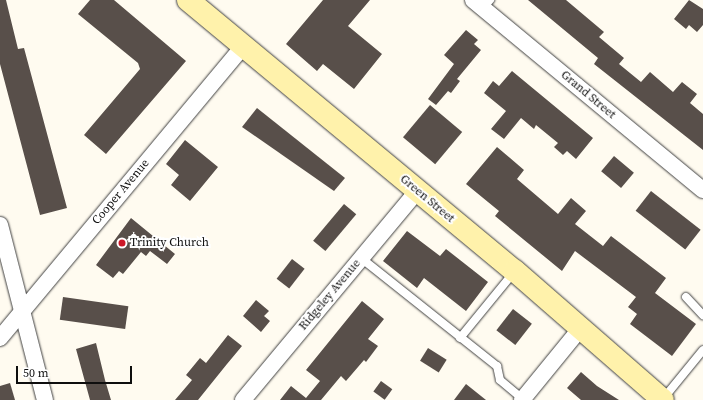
<!DOCTYPE html>
<html>
<head>
<meta charset="utf-8">
<style>
  body { margin:0 }
  #map { position:relative; width:703px; height:400px; overflow:hidden; background:#fffbf0; font-family:"Source Serif 4",serif }
  div>[style] { position:absolute }
  .building>* { inset:0; background:#584f4a; transform-origin:0 0 }
  .roads { filter:drop-shadow(0 0 1px #414141) drop-shadow(0 0 1px #414141) }
  .lane>* { height:8px; margin:-4px; padding:0 4px; transform-origin:4px; border-radius:4px; background:#fff }
  .street>* { height:16px; margin:-8px; padding:0 8px; transform-origin:8px; border-radius:8px; background:#fff }
  .secondary>* { height:22px; margin:-11px; padding:0 11px; transform-origin:11px; border-radius:11px; background:#fff2ab }
  .dots>* { width:11px; height:11px; translate:-50% -50%; box-sizing:border-box; border:2px solid #fff; border-radius:50% }
  span { translate:-50% -50%; white-space:nowrap; text-align:center; line-height:1.15; -webkit-text-stroke:4px #fff; paint-order:stroke }
  .street-label { font-size:12px; color:#0e0e0e }
  .poi-label { font-size:12px; color:#0e0e0e }
  .left { translate:0 -50%; text-align:left }
  .scale { position:absolute; left:16px; top:366px; width:116px; height:18px; box-sizing:border-box; border:2px solid #0e0e0e; border-top:0; padding-left:5px; font-size:12px; line-height:14px; white-space:nowrap; color:#0e0e0e; -webkit-text-stroke:3px #fff; paint-order:stroke }
</style>
</head>
<body>
<div id="map">
  <div class="building">
    <i style="clip-path:polygon(0 0,6px 0,18px 49px,24px 48px,67px 208px,40px 215px,0 64px)"></i>
    <i style="clip-path:polygon(90px 0,114px 0,186px 61px,106px 154px,84px 135px,140px 69px,138px 63px,78px 14px)"></i>
    <i style="clip-path:polygon(323px 0,370px 0,348px 26px,382px 54px,354px 89px,323px 64px,317px 71px,286px 44px)"></i>
    <i style="clip-path:polygon(528px 0,566px 0,604px 32px,599px 37px,624px 58px,619px 64px,641px 82px,650px 72px,673px 92px,682px 82px,697px 94px,690px 103px,703px 114px,703px 150px,594px 64px,598px 58px)"></i>
    <i style="clip-path:polygon(689px 0,703px 9px,703px 25px,697px 32px,689px 25px,686px 29px,674px 19px)"></i>
    <i style="clip-path:polygon(466px 30px,478px 40px,474px 44px,481px 50px,457px 79px,460px 81px,451px 93px,448px 91px,436px 105px,428px 99px,454px 64px,444px 55px)"></i>
    <i style="clip-path:polygon(512px 71px,593px 138px,576px 159px,567px 151px,563px 155px,554px 147px,558px 143px,536px 125px,534px 129px,521px 118px,504px 139px,491px 129px,506px 111px,484px 93px,493px 81px,499px 86px)"></i>
    <i style="left:430px;top:105px;width:42px;height:42px;rotate:40deg"></i>
    <i style="clip-path:polygon(257px 108px,345px 178px,334px 191px,242px 127px)"></i>
    <i style="clip-path:polygon(185px 140px,218px 167px,190px 201px,171px 185px,179px 175px,166px 164px)"></i>
    <i style="clip-path:polygon(497px 147px,524px 170px,517px 179px,558px 214px,571px 198px,586px 211px,575px 224px,603px 246px,611px 236px,666px 278px,655px 293px,696px 324px,672px 356px,630px 324px,637px 314px,628px 307px,636px 297px,575px 251px,562px 271px,495px 216px,499px 211px,466px 184px)"></i>
    <i style="left:614px;top:156px;width:26px;height:20px;rotate:40deg"></i>
    <i style="left:651px;top:191px;width:63px;height:25px;rotate:38deg"></i>
    <i style="left:344px;top:204px;width:16px;height:48px;rotate:40deg"></i>
    <i style="clip-path:polygon(131px 218px,175px 254px,167px 264px,150px 251px,146px 256px,141px 252px,123px 274px,119px 271px,113px 278px,96px 265px)"></i>
    <i style="clip-path:polygon(407px 231px,440px 256px,446px 249px,488px 282px,466px 311px,424px 278px,417px 288px,383px 261px)"></i>
    <i style="left:292px;top:259px;width:16px;height:25px;rotate:38deg"></i>
    <i style="left:63px;top:297px;width:66px;height:23px;rotate:8deg"></i>
    <i style="clip-path:polygon(256px 300px,269px 311px,264px 316px,270px 321px,261px 332px,243px 316px)"></i>
    <i style="clip-path:polygon(362px 301px,384px 319px,368px 339px,378px 346px,366px 362px,364px 360px,346px 381px,341px 376px,321px 400px,280px 400px,291px 386px,306px 398px,320px 381px,306px 370px)"></i>
    <i style="left:513px;top:309px;width:24px;height:27px;rotate:38deg"></i>
    <i style="clip-path:polygon(228px 335px,242px 346px,227px 364px,198px 400px,175px 400px,192px 380px,186px 375px,200px 358px,206px 363px)"></i>
    <i style="clip-path:polygon(96px 343px,105px 380px,111px 400px,90px 400px,76px 349px)"></i>
    <i style="left:428px;top:348px;width:22px;height:15px;rotate:32deg"></i>
    <i style="clip-path:polygon(581px 372px,597px 386px,619px 400px,581px 400px,567px 388px)"></i>
    <i style="left:381px;top:381px;width:14px;height:13px;rotate:36deg"></i>
    <i style="clip-path:polygon(10px 383px,15px 400px,0 400px,0 386px)"></i>
    <i style="clip-path:polygon(466px 384px,486px 400px,454px 400px)"></i>
  </div>
  <div class="roads">
    <div class="lane">
      <i style="left:483px;top:8px;width:11px;rotate:-49deg"></i>
      <i style="left:361px;top:258px;width:174px;rotate:38.5deg"></i>
      <i style="left:497px;top:366px;width:14px;rotate:78deg"></i>
      <i style="left:500px;top:380px;width:30px;rotate:40deg"></i>
      <i style="left:686px;top:297px;width:25px;rotate:47deg"></i>
      <i style="left:460px;top:338px;width:85px;rotate:-50.7deg"></i>
      <i style="left:663px;top:399px;width:63px;rotate:-50.8deg"></i>
    </div>
    <div class="street">
      <i style="left:473px;top:0;width:298px;rotate:39.6deg"></i>
      <i style="left:0;top:225px;width:181px;rotate:75.6deg"></i>
      <i style="left:0;top:338px;width:380px;rotate:-50.2deg"></i>
      <i style="left:243px;top:400px;width:272px;rotate:-50.2deg"></i>
      <i style="left:522px;top:400px;width:92px;rotate:-50.8deg"></i>
    </div>
    <div class="secondary">
      <i style="left:188px;top:0;width:425px;rotate:39.7deg"></i>
      <i style="left:515px;top:271px;width:196px;rotate:41.1deg"></i>
    </div>
  </div>
  <div class="dots">
    <i style="left:122px;top:243px;background:#cd1829"></i>
  </div>
  <div class="street-label">
    <span style="left:588px;top:95px;rotate:40deg">Grand Street</span>
    <span style="left:121px;top:192px;rotate:-50deg">Cooper Avenue</span>
    <span style="left:427px;top:199px;rotate:40deg">Green Street</span>
    <span style="left:330px;top:295px;rotate:-50deg">Ridgeley Avenue</span>
  </div>
  <div class="poi-label">
    <span class="left" style="left:130px;top:243px">Trinity Church</span>
  </div>
  <div class="scale">50 m</div>
</div>
</body>
</html>
